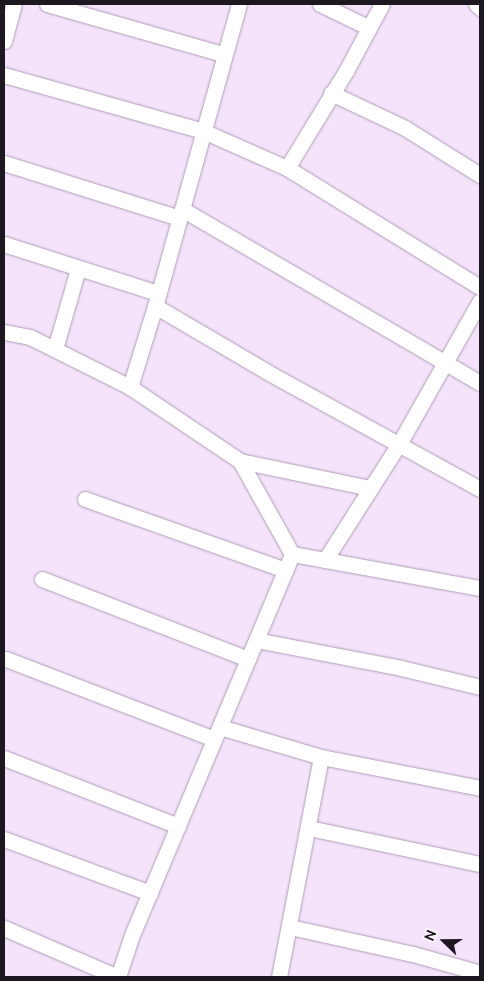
<!DOCTYPE html>
<html>
<head>
<meta charset="utf-8">
<style>
  body { margin:0 }
  #map { position:relative; width:484px; height:981px; overflow:hidden; background:#f4e3fb; font-family:Ubuntu,sans-serif }
  div>[style] { position:absolute }
  .roads { filter:drop-shadow(0 0 1px #ae9eb4) drop-shadow(0 0 1px #ae9eb4) }
  .minor>* { height:15px; margin:-7.5px; padding:0 7.5px; transform-origin:7.5px; border-radius:7.5px; background:#fff }
  span { translate:-50% -50%; white-space:nowrap; text-align:center; line-height:1.15; -webkit-text-stroke:4px #fbf4fe; paint-order:stroke }
  .frame { position:absolute; inset:0; border:5px solid #1d1720; pointer-events:none }
  .north { position:absolute; left:419px; top:916px; width:50px; height:50px; -webkit-text-stroke:4px #fbf4fe; paint-order:stroke; rotate:292deg; font-size:14px; font-weight:700; line-height:20px; text-align:center; color:#1d1720 }
  .north::after { content:''; display:block; margin:auto; width:18px; height:22px; background:#1d1720; clip-path:polygon(50% 0,100% 100%,50% 72%,0 100%) }
</style>
</head>
<body>
<div id="map">
  <div class="roads">
    <div class="minor">
      <i style="left:47px;top:4px;width:183px;rotate:15.9deg"></i>
      <i style="left:239px;top:4px;width:313px;rotate:105.5deg"></i>
      <i style="left:155px;top:306px;width:132px;rotate:30.4deg"></i>
      <i style="left:269px;top:373px;width:241px;rotate:28.8deg"></i>
      <i style="left:320px;top:4px;width:53px;rotate:25.6deg"></i>
      <i style="left:476px;top:4px;width:6px;rotate:45deg"></i>
      <i style="left:4px;top:41px;width:38px;rotate:-75deg"></i>
      <i style="left:4px;top:75px;width:207px;rotate:15.7deg"></i>
      <i style="left:203px;top:131px;width:92px;rotate:23.8deg"></i>
      <i style="left:287px;top:168px;width:227px;rotate:31.7deg"></i>
      <i style="left:331px;top:93px;width:82px;rotate:25.3deg"></i>
      <i style="left:405px;top:128px;width:89px;rotate:32.1deg"></i>
      <i style="left:4px;top:163px;width:183px;rotate:17.4deg"></i>
      <i style="left:287px;top:168px;width:114px;rotate:-58.7deg"></i>
      <i style="left:346px;top:71px;width:76px;rotate:-61.8deg"></i>
      <i style="left:182px;top:209px;width:345px;rotate:30.3deg"></i>
      <i style="left:4px;top:244px;width:162px;rotate:17.7deg"></i>
      <i style="left:4px;top:332px;width:26px;rotate:11deg"></i>
      <i style="left:30px;top:337px;width:112px;rotate:26.6deg"></i>
      <i style="left:55px;top:349px;width:83px;rotate:-74deg"></i>
      <i style="left:240px;top:461px;width:133px;rotate:11.7deg"></i>
      <i style="left:85px;top:499px;width:213px;rotate:19.5deg"></i>
      <i style="left:292px;top:554px;width:191px;rotate:10.3deg"></i>
      <i style="left:325px;top:560px;width:138px;rotate:-57.5deg"></i>
      <i style="left:399px;top:444px;width:164px;rotate:-60.5deg"></i>
      <i style="left:42px;top:579px;width:221px;rotate:21.2deg"></i>
      <i style="left:256px;top:640px;width:148px;rotate:10.9deg"></i>
      <i style="left:401px;top:668px;width:81px;rotate:13.5deg"></i>
      <i style="left:6px;top:659px;width:223px;rotate:21deg"></i>
      <i style="left:220px;top:727px;width:105px;rotate:16.5deg"></i>
      <i style="left:321px;top:757px;width:162px;rotate:11deg"></i>
      <i style="left:4px;top:758px;width:187px;rotate:21.3deg"></i>
      <i style="left:309px;top:828px;width:175px;rotate:11.9deg"></i>
      <i style="left:4px;top:839px;width:156px;rotate:20.3deg"></i>
      <i style="left:290px;top:927px;width:126px;rotate:12.4deg"></i>
      <i style="left:413px;top:954px;width:70px;rotate:15.8deg"></i>
      <i style="left:4px;top:928px;width:124px;rotate:23.3deg"></i>
      <i style="left:118px;top:977px;width:44px;rotate:-71.6deg"></i>
      <i style="left:132px;top:935px;width:413px;rotate:-67.2deg"></i>
      <i style="left:292px;top:554px;width:107px;rotate:-119.2deg"></i>
      <i style="left:240px;top:461px;width:133px;rotate:-146.1deg"></i>
      <i style="left:130px;top:387px;width:85px;rotate:-72.8deg"></i>
      <i style="left:279px;top:977px;width:224px;rotate:-79.2deg"></i>
    </div>
  </div>
  <div class="frame"></div>
  <div class="north">N</div>
</div>
</body>
</html>
